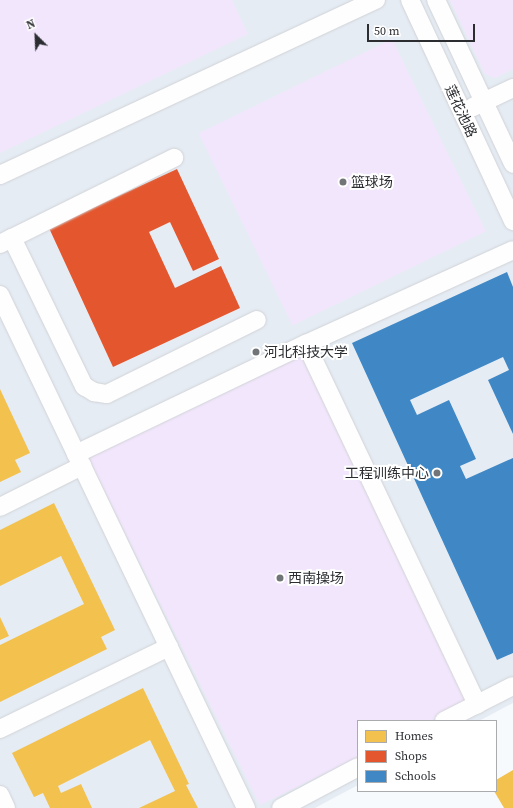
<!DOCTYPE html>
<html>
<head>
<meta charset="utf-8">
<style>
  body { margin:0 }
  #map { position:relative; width:513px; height:808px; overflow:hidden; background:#f7fafd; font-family:"Source Serif 4","Noto Sans SC",serif }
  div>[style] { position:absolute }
  .built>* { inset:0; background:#e6ecf4 }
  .green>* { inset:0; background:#f2e6fc; transform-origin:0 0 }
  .homes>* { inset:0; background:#f2c14e }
  .shops>* { inset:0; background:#e4572e }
  .schools>* { inset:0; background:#3f88c5 }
  .roads { filter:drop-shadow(0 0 1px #d0d3d6) drop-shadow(0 0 1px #d0d3d6) }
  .minor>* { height:18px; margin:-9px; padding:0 9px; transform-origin:9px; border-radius:9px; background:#fefeff }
  .dots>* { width:11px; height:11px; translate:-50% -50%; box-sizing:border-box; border:2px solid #fff; border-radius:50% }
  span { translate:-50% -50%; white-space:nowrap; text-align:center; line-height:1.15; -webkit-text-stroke:4px #fff; paint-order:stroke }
  .street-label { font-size:14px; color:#2b2d31 }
  .poi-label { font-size:14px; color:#2b2d31 }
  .left { translate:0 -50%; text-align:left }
  .right { translate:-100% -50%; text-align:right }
  .legend { position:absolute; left:357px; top:720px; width:140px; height:72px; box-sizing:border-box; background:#fff; border:1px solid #aaabad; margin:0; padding:5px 7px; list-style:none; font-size:12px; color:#2b2d31 }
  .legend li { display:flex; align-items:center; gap:8px; height:20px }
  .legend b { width:20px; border:1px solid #aaabad }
  .north { position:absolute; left:16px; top:16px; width:40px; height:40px; -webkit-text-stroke:3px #fff; paint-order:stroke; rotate:336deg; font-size:11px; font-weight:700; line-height:16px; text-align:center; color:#2b2d31 }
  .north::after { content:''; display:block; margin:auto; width:14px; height:18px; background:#2b2d31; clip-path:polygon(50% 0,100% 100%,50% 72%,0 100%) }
  .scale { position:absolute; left:367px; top:24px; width:108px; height:18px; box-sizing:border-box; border:2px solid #2b2d31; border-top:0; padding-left:5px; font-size:12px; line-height:14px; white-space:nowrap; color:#2b2d31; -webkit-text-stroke:3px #fff; paint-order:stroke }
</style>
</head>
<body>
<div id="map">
  <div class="built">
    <i style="clip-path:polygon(0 0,513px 0,513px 703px,479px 721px,358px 721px,358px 785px,315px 808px,0 808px)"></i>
  </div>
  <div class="green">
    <i style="clip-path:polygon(0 0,232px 0,248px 34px,0 153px)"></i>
    <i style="clip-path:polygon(450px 0,513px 0,513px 69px,495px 78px,485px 74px)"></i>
    <i style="left:392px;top:39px;width:214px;height:215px;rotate:64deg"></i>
    <i style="clip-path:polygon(300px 351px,472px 700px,430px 721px,358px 721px,358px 757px,260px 805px,87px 456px)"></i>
  </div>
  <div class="homes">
    <i style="clip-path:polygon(0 389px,30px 453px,15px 460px,21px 472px,0 482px)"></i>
    <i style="clip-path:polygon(54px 503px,115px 630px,101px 637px,107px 649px,0 702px,0 645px,84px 604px,61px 556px,0 586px,0 530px)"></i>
    <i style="clip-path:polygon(0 617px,9px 636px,0 640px)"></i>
    <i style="clip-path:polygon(143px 688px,189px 784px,186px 785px,198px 808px,139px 808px,175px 791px,150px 740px,58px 786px,61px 793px,81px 784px,92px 808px,50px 808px,43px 793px,34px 797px,12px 753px)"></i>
    <i style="clip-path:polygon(513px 770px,513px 808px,504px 808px,494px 791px,496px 780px)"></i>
  </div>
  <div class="shops">
    <i style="clip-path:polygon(177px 169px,219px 259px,193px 271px,170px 222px,149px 232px,175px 288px,221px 266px,240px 308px,113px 367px,49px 228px)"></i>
  </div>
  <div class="schools">
    <i style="clip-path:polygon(507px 272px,513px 287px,513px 434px,488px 380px,509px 370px,503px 357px,410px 400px,417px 415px,449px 400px,476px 459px,460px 466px,466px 479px,513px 458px,513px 653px,497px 660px,352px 343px)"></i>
  </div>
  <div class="roads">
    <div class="minor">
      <i style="left:410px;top:0;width:244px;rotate:65deg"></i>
      <i style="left:436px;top:0;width:181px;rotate:64.8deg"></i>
      <i style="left:473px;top:107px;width:44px;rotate:-25.4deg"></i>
      <i style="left:0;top:175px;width:415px;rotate:-25deg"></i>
      <i style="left:12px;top:238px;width:181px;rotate:-26.3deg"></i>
      <i style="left:0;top:244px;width:13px;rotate:-27deg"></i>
      <i style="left:12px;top:238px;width:165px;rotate:64.1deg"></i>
      <i style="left:84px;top:386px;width:12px;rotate:31deg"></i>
      <i style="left:94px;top:392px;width:13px;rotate:9deg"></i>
      <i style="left:107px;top:394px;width:167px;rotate:-26.3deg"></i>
      <i style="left:0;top:295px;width:569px;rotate:64.38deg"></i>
      <i style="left:306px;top:344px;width:399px;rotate:64.6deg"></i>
      <i style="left:76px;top:454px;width:255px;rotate:-25.6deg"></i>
      <i style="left:306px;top:344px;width:227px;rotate:-24.4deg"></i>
      <i style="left:0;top:507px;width:92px;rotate:-26.6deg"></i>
      <i style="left:444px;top:721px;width:77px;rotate:-26.9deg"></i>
      <i style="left:0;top:729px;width:188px;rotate:-25.9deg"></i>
      <i style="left:0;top:795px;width:14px;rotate:65deg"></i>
      <i style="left:281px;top:808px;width:87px;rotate:-28deg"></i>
    </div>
  </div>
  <div class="dots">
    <i style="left:343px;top:182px;background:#727578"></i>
    <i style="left:256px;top:352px;background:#727578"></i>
    <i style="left:437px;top:473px;background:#727578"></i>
    <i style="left:280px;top:578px;background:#727578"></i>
  </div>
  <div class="street-label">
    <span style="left:461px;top:111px;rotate:65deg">莲花池路</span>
  </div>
  <div class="poi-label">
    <span class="left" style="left:351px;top:182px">篮球场</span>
    <span class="left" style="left:264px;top:352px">河北科技大学</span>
    <span class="right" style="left:429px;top:473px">工程训练中心</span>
    <span class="left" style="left:288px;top:578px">西南操场</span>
  </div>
  <ul class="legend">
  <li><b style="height:11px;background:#f2c14e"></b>Homes</li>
  <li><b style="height:11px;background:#e4572e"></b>Shops</li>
  <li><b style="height:11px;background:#3f88c5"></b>Schools</li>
  </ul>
  <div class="north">N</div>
  <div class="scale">50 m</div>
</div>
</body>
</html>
